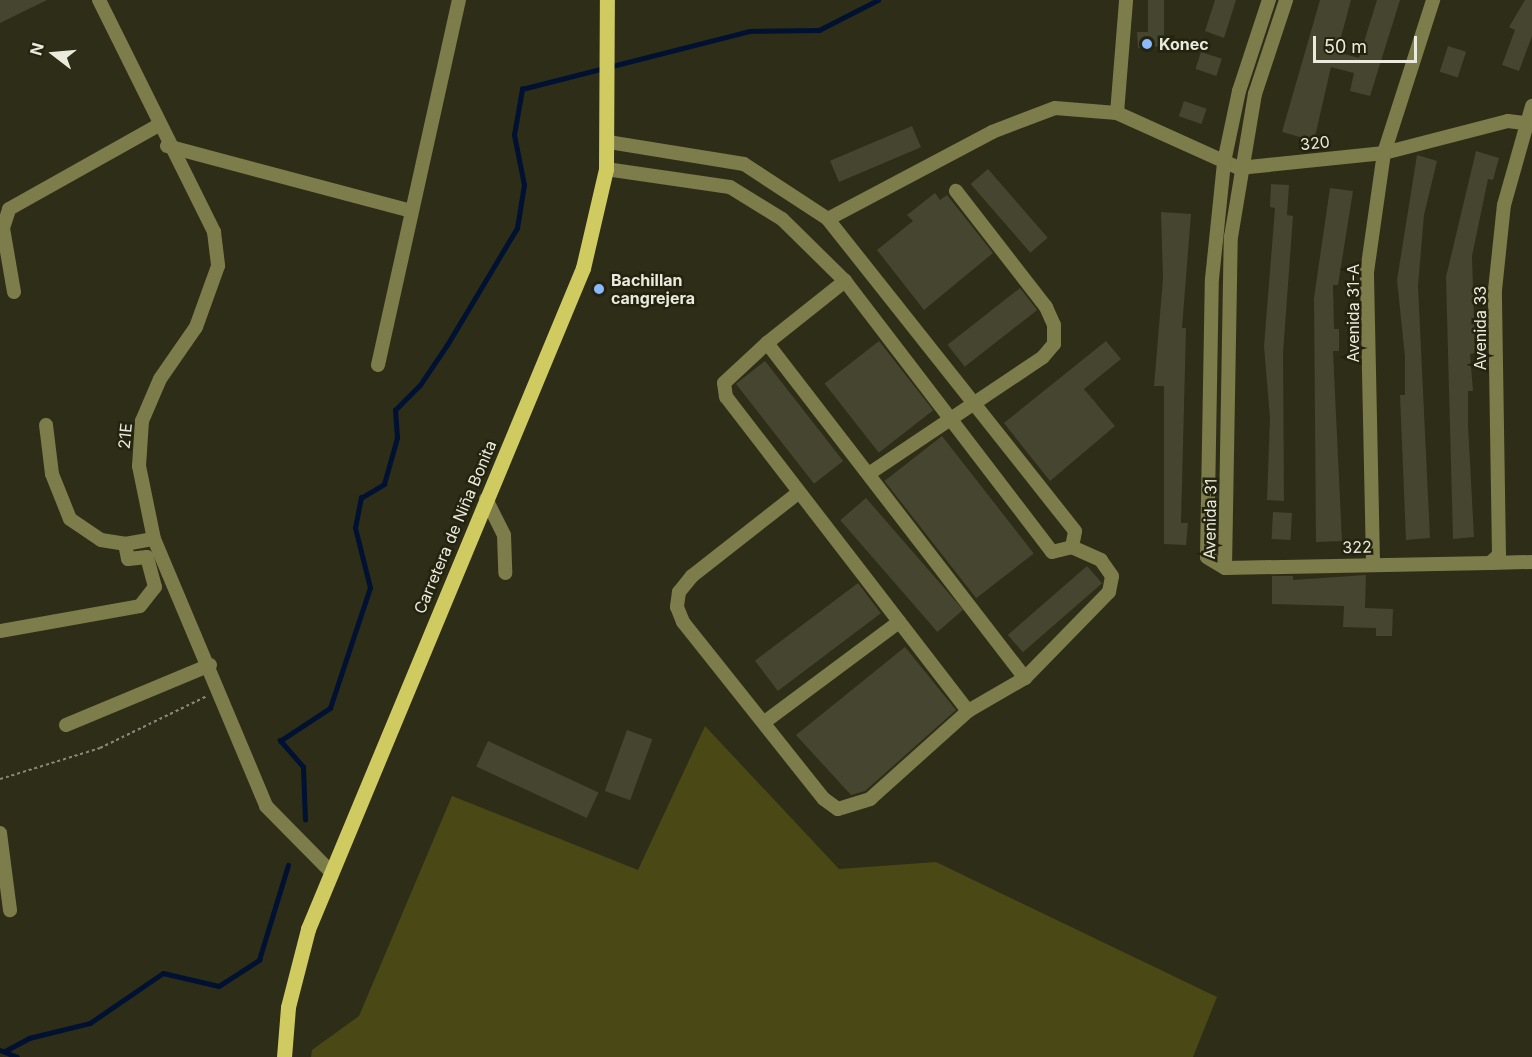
<!DOCTYPE html>
<html>
<head>
<meta charset="utf-8">
<style>
  body { margin:0 }
  #map { position:relative; width:1532px; height:1057px; overflow:hidden; background:#2e2d18; font-family:Inter,sans-serif }
  div>[style] { position:absolute }
  .green>* { inset:0; background:#4a4815 }
  .stream>* { height:4.5px; margin:-2.25px; padding:0 2.25px; transform-origin:2.25px; border-radius:2.25px; background:#001132 }
  .building>* { inset:0; background:#46452f; transform-origin:0 0 }
  .path>* { height:2px; margin-top:-1px; transform-origin:0; background:repeating-linear-gradient(90deg,#898877 0 3px,transparent 0 6px) }
  .minor>* { height:14px; margin:-7px; padding:0 7px; transform-origin:7px; border-radius:7px; background:#7d7c4b }
  .major>* { height:15px; margin:-7.5px; padding:0 7.5px; transform-origin:7.5px; border-radius:7.5px; background:#cfcb61 }
  .dots>* { width:16px; height:16px; translate:-50% -50%; box-sizing:border-box; border:3px solid #24230f; border-radius:50% }
  span { translate:-50% -50%; white-space:nowrap; text-align:center; line-height:1.15; -webkit-text-stroke:5px #24230f; paint-order:stroke }
  .poi-label { font-size:16px; color:#eaeadd; font-weight:700 }
  .left { translate:0 -50%; text-align:left }
  .street-label { font-size:16px; color:#eaeadd }
  .north { position:absolute; left:24px; top:24px; width:60px; height:60px; -webkit-text-stroke:4px #24230f; paint-order:stroke; rotate:286deg; font-size:16px; font-weight:700; line-height:24px; text-align:center; color:#eaeadd }
  .north::after { content:''; display:block; margin:auto; width:21px; height:27px; background:#eaeadd; clip-path:polygon(50% 0,100% 100%,50% 72%,0 100%) }
  .scale { position:absolute; left:1313px; top:36px; width:104px; height:27px; box-sizing:border-box; border:3px solid #eaeadd; border-top:0; padding-left:8px; font-size:18px; line-height:21px; white-space:nowrap; color:#eaeadd; -webkit-text-stroke:4px #24230f; paint-order:stroke }
</style>
</head>
<body>
<div id="map">
  <div class="green">
    <i style="clip-path:polygon(705px 726px,839px 869px,936px 862px,1217px 997px,1193px 1057px,311px 1057px,312px 1050px,359px 1016px,452px 796px,638px 870px)"></i>
  </div>
  <div class="stream">
    <i style="left:305px;top:820px;width:53px;rotate:-92.2deg"></i>
    <i style="left:303px;top:767px;width:35px;rotate:-131deg"></i>
    <i style="left:280px;top:741px;width:60px;rotate:-33.4deg"></i>
    <i style="left:330px;top:708px;width:126px;rotate:-71.6deg"></i>
    <i style="left:370px;top:588px;width:62px;rotate:-104deg"></i>
    <i style="left:355px;top:528px;width:31px;rotate:-79deg"></i>
    <i style="left:361px;top:498px;width:27px;rotate:-31deg"></i>
    <i style="left:384px;top:484px;width:48px;rotate:-74.2deg"></i>
    <i style="left:397px;top:438px;width:28px;rotate:-94deg"></i>
    <i style="left:395px;top:410px;width:35px;rotate:-45deg"></i>
    <i style="left:420px;top:385px;width:48px;rotate:-56deg"></i>
    <i style="left:447px;top:345px;width:136px;rotate:-59.1deg"></i>
    <i style="left:517px;top:228px;width:44px;rotate:-80.8deg"></i>
    <i style="left:524px;top:185px;width:51px;rotate:-101.3deg"></i>
    <i style="left:514px;top:135px;width:47px;rotate:-80.1deg"></i>
    <i style="left:522px;top:89px;width:234px;rotate:-14.3deg"></i>
    <i style="left:749px;top:31px;width:70px;rotate:-0.8deg"></i>
    <i style="left:819px;top:30px;width:66px;rotate:-27deg"></i>
    <i style="left:0;top:1050px;width:18px;rotate:22deg"></i>
    <i style="left:5px;top:1051px;width:27px;rotate:-28deg"></i>
    <i style="left:29px;top:1038px;width:63px;rotate:-13.8deg"></i>
    <i style="left:90px;top:1023px;width:88px;rotate:-34.4deg"></i>
    <i style="left:163px;top:973px;width:57px;rotate:13.1deg"></i>
    <i style="left:219px;top:986px;width:48px;rotate:-33deg"></i>
    <i style="left:259px;top:960px;width:99px;rotate:-73deg"></i>
  </div>
  <div class="building">
    <i style="clip-path:polygon(0 0,47px 0,0 23px)"></i>
    <i style="clip-path:polygon(1148px 0,1164px 0,1164px 46px,1138px 48px,1137px 32px,1148px 32px)"></i>
    <i style="clip-path:polygon(1215px 0,1236px 0,1224px 38px,1205px 31px)"></i>
    <i style="clip-path:polygon(1320px 0,1351px 0,1337px 52px,1359px 58px,1377px 0,1400px 0,1370px 96px,1350px 91px,1354px 73px,1331px 67px,1314px 141px,1282px 132px)"></i>
    <i style="clip-path:polygon(1525px 0,1532px 0,1532px 36px,1519px 71px,1502px 65px,1515px 30px,1509px 27px)"></i>
    <i style="left:1448px;top:46px;width:19px;height:27px;rotate:18deg"></i>
    <i style="left:1201px;top:52px;width:22px;height:18px;rotate:18deg"></i>
    <i style="left:1184px;top:101px;width:24px;height:16px;rotate:19deg"></i>
    <i style="left:912px;top:126px;width:23px;height:89px;rotate:67deg"></i>
    <i style="clip-path:polygon(1476px 151px,1499px 158px,1493px 180px,1488px 179px,1472px 256px,1475px 353px,1470px 354px,1473px 391px,1468px 391px,1468px 425px,1474px 537px,1453px 539px,1446px 277px)"></i>
    <i style="clip-path:polygon(1417px 155px,1437px 161px,1424px 215px,1418px 286px,1430px 538px,1406px 540px,1400px 395px,1405px 395px,1405px 357px,1397px 280px)"></i>
    <i style="left:988px;top:169px;width:91px;height:23px;rotate:49deg"></i>
    <i style="clip-path:polygon(1271px 184px,1289px 185px,1287px 215px,1293px 216px,1283px 353px,1284px 501px,1267px 500px,1270px 418px,1264px 346px,1275px 208px,1270px 207px)"></i>
    <i style="clip-path:polygon(1330px 188px,1353px 191px,1338px 285px,1333px 285px,1334px 329px,1339px 329px,1339px 351px,1333px 351px,1342px 541px,1316px 542px,1314px 298px)"></i>
    <i style="clip-path:polygon(935px 193px,940px 200px,947px 195px,993px 253px,924px 310px,877px 250px,913px 221px,907px 215px)"></i>
    <i style="clip-path:polygon(1161px 212px,1191px 214px,1182px 328px,1186px 328px,1181px 523px,1188px 523px,1186px 545px,1164px 544px,1164px 386px,1154px 386px,1163px 278px)"></i>
    <i style="left:1020px;top:288px;width:28px;height:92px;rotate:52deg"></i>
    <i style="left:879px;top:341px;width:88px;height:69px;rotate:52deg"></i>
    <i style="clip-path:polygon(1106px 341px,1121px 359px,1084px 389px,1115px 426px,1050px 481px,1004px 423px)"></i>
    <i style="left:765px;top:361px;width:127px;height:37px;rotate:52deg"></i>
    <i style="left:942px;top:436px;width:149px;height:73px;rotate:52deg"></i>
    <i style="left:866px;top:498px;width:148px;height:34px;rotate:49deg"></i>
    <i style="left:1273px;top:512px;width:19px;height:27px;rotate:3deg"></i>
    <i style="left:1087px;top:566px;width:23px;height:105px;rotate:49deg"></i>
    <i style="clip-path:polygon(1366px 575px,1365px 608px,1393px 609px,1392px 636px,1376px 636px,1376px 628px,1343px 627px,1344px 606px,1272px 604px,1272px 576px,1293px 576px,1293px 580px)"></i>
    <i style="left:858px;top:583px;width:38px;height:129px;rotate:53deg"></i>
    <i style="clip-path:polygon(905px 647px,956px 710px,865px 791px,851px 795px,796px 735px)"></i>
    <i style="left:627px;top:730px;width:27px;height:65px;rotate:20deg"></i>
    <i style="left:488px;top:741px;width:122px;height:28px;rotate:25deg"></i>
  </div>
  <div class="path">
    <i style="left:0;top:779px;width:105px;rotate:-17.2deg"></i>
    <i style="left:100px;top:748px;width:119px;rotate:-25.9deg"></i>
  </div>
  <div class="minor">
    <i style="left:99px;top:0;width:259px;rotate:63.6deg"></i>
    <i style="left:214px;top:232px;width:34px;rotate:83deg"></i>
    <i style="left:218px;top:266px;width:65px;rotate:109.8deg"></i>
    <i style="left:196px;top:327px;width:63px;rotate:124.7deg"></i>
    <i style="left:160px;top:379px;width:46px;rotate:113.2deg"></i>
    <i style="left:142px;top:421px;width:45px;rotate:93.8deg"></i>
    <i style="left:139px;top:466px;width:75px;rotate:78.4deg"></i>
    <i style="left:154px;top:539px;width:290px;rotate:67.2deg"></i>
    <i style="left:266px;top:806px;width:91px;rotate:45.4deg"></i>
    <i style="left:1117px;top:113px;width:134px;rotate:24.3deg"></i>
    <i style="left:1239px;top:168px;width:146px;rotate:-5.9deg"></i>
    <i style="left:1384px;top:153px;width:128px;rotate:-14.5deg"></i>
    <i style="left:1508px;top:121px;width:16px;rotate:7deg"></i>
    <i style="left:1117px;top:113px;width:113px;rotate:-85.4deg"></i>
    <i style="left:167px;top:146px;width:253px;rotate:14.9deg"></i>
    <i style="left:606px;top:169px;width:125px;rotate:8.3deg"></i>
    <i style="left:730px;top:187px;width:61px;rotate:31.6deg"></i>
    <i style="left:782px;top:219px;width:88px;rotate:44.5deg"></i>
    <i style="left:845px;top:281px;width:341px;rotate:52.6deg"></i>
    <i style="left:1052px;top:552px;width:21px;rotate:-14deg"></i>
    <i style="left:1072px;top:547px;width:16px;rotate:-79deg"></i>
    <i style="left:1075px;top:531px;width:398px;rotate:-128.4deg"></i>
    <i style="left:828px;top:219px;width:100px;rotate:-146.8deg"></i>
    <i style="left:744px;top:164px;width:138px;rotate:-170.8deg"></i>
    <i style="left:828px;top:219px;width:186px;rotate:-27.9deg"></i>
    <i style="left:992px;top:132px;width:67px;rotate:-20.9deg"></i>
    <i style="left:1055px;top:108px;width:62px;rotate:4.6deg"></i>
    <i style="left:14px;top:292px;width:65px;rotate:-99.8deg"></i>
    <i style="left:3px;top:228px;width:20px;rotate:-72deg"></i>
    <i style="left:9px;top:209px;width:170px;rotate:-29.3deg"></i>
    <i style="left:767px;top:343px;width:100px;rotate:-38.5deg"></i>
    <i style="left:378px;top:365px;width:374px;rotate:-77.5deg"></i>
    <i style="left:46px;top:425px;width:49px;rotate:83deg"></i>
    <i style="left:52px;top:474px;width:48px;rotate:68.2deg"></i>
    <i style="left:70px;top:519px;width:37px;rotate:34deg"></i>
    <i style="left:101px;top:540px;width:24px;rotate:9deg"></i>
    <i style="left:125px;top:544px;width:29px;rotate:-10deg"></i>
    <i style="left:870px;top:473px;width:208px;rotate:-33.8deg"></i>
    <i style="left:1043px;top:357px;width:17px;rotate:-50deg"></i>
    <i style="left:1054px;top:344px;width:19px;rotate:-90deg"></i>
    <i style="left:1054px;top:325px;width:20px;rotate:-114deg"></i>
    <i style="left:1046px;top:307px;width:147px;rotate:-127.8deg"></i>
    <i style="left:798px;top:493px;width:135px;rotate:141.9deg"></i>
    <i style="left:692px;top:576px;width:21px;rotate:129deg"></i>
    <i style="left:679px;top:592px;width:15px;rotate:98deg"></i>
    <i style="left:677px;top:607px;width:16px;rotate:68deg"></i>
    <i style="left:683px;top:622px;width:226px;rotate:51.5deg"></i>
    <i style="left:824px;top:799px;width:17px;rotate:36deg"></i>
    <i style="left:838px;top:809px;width:34px;rotate:-17deg"></i>
    <i style="left:870px;top:799px;width:132px;rotate:-41.9deg"></i>
    <i style="left:968px;top:711px;width:66px;rotate:-30.1deg"></i>
    <i style="left:1025px;top:678px;width:120px;rotate:-45.7deg"></i>
    <i style="left:1109px;top:592px;width:16px;rotate:-79deg"></i>
    <i style="left:1112px;top:576px;width:19px;rotate:-125deg"></i>
    <i style="left:1101px;top:560px;width:32px;rotate:-156deg"></i>
    <i style="left:486px;top:499px;width:40px;rotate:63.4deg"></i>
    <i style="left:504px;top:535px;width:38px;rotate:88deg"></i>
    <i style="left:1373px;top:562px;width:290px;rotate:-91.2deg"></i>
    <i style="left:1367px;top:272px;width:120px;rotate:-81.9deg"></i>
    <i style="left:1384px;top:153px;width:161px;rotate:-72.2deg"></i>
    <i style="left:1490px;top:563px;width:42px;rotate:-1.4deg"></i>
    <i style="left:1225px;top:568px;width:265px;rotate:-1.1deg"></i>
    <i style="left:1490px;top:563px;width:12px;rotate:-42deg"></i>
    <i style="left:1499px;top:555px;width:265px;rotate:-90.9deg"></i>
    <i style="left:1495px;top:290px;width:85px;rotate:-84deg"></i>
    <i style="left:1504px;top:205px;width:103px;rotate:-74.2deg"></i>
    <i style="left:1225px;top:568px;width:21px;rotate:-149deg"></i>
    <i style="left:1207px;top:557px;width:278px;rotate:-89deg"></i>
    <i style="left:1212px;top:279px;width:118px;rotate:-84.1deg"></i>
    <i style="left:1224px;top:162px;width:73px;rotate:-78.1deg"></i>
    <i style="left:1239px;top:91px;width:96px;rotate:-71.8deg"></i>
    <i style="left:1225px;top:568px;width:331px;rotate:-89deg"></i>
    <i style="left:1231px;top:237px;width:145px;rotate:-80.5deg"></i>
    <i style="left:1255px;top:94px;width:99px;rotate:-71.7deg"></i>
    <i style="left:0;top:631px;width:142px;rotate:-10.1deg"></i>
    <i style="left:140px;top:606px;width:24px;rotate:-52deg"></i>
    <i style="left:155px;top:587px;width:31px;rotate:-105deg"></i>
    <i style="left:147px;top:557px;width:19px;rotate:174deg"></i>
    <i style="left:128px;top:559px;width:15px;rotate:-101deg"></i>
    <i style="left:968px;top:711px;width:396px;rotate:-127.6deg"></i>
    <i style="left:726px;top:397px;width:14px;rotate:-98deg"></i>
    <i style="left:724px;top:383px;width:59px;rotate:-42.9deg"></i>
    <i style="left:767px;top:343px;width:423px;rotate:52.4deg"></i>
    <i style="left:766px;top:721px;width:166px;rotate:-36.7deg"></i>
    <i style="left:66px;top:725px;width:156px;rotate:-22.6deg"></i>
    <i style="left:0;top:833px;width:78px;rotate:82.6deg"></i>
  </div>
  <div class="major">
    <i style="left:284px;top:1057px;width:50px;rotate:-85.4deg"></i>
    <i style="left:288px;top:1007px;width:81px;rotate:-75.6deg"></i>
    <i style="left:308px;top:929px;width:716px;rotate:-67.41deg"></i>
    <i style="left:583px;top:268px;width:102px;rotate:-76.9deg"></i>
    <i style="left:606px;top:169px;width:169px;rotate:-89.7deg"></i>
  </div>
  <div class="dots">
    <i style="left:1147px;top:44px;background:#8abafc"></i>
    <i style="left:599px;top:289px;background:#8abafc"></i>
  </div>
  <div class="poi-label">
    <span class="left" style="left:1159px;top:44px">Konec</span>
    <span class="left" style="left:611px;top:289px">Bachillan<br>cangrejera</span>
  </div>
  <div class="street-label">
    <span style="left:1315px;top:143px;rotate:-6deg">320</span>
    <span style="left:1353px;top:313px;rotate:-90deg">Avenida 31-A</span>
    <span style="left:1480px;top:328px;rotate:-90deg">Avenida 33</span>
    <span style="left:125px;top:436px;rotate:-84deg">21E</span>
    <span style="left:1210px;top:519px;rotate:-89deg">Avenida 31</span>
    <span style="left:455px;top:527px;rotate:-67deg">Carretera de Niña Bonita</span>
    <span style="left:1357px;top:547px;rotate:-2deg">322</span>
  </div>
  <div class="north">N</div>
  <div class="scale">50 m</div>
</div>
</body>
</html>
